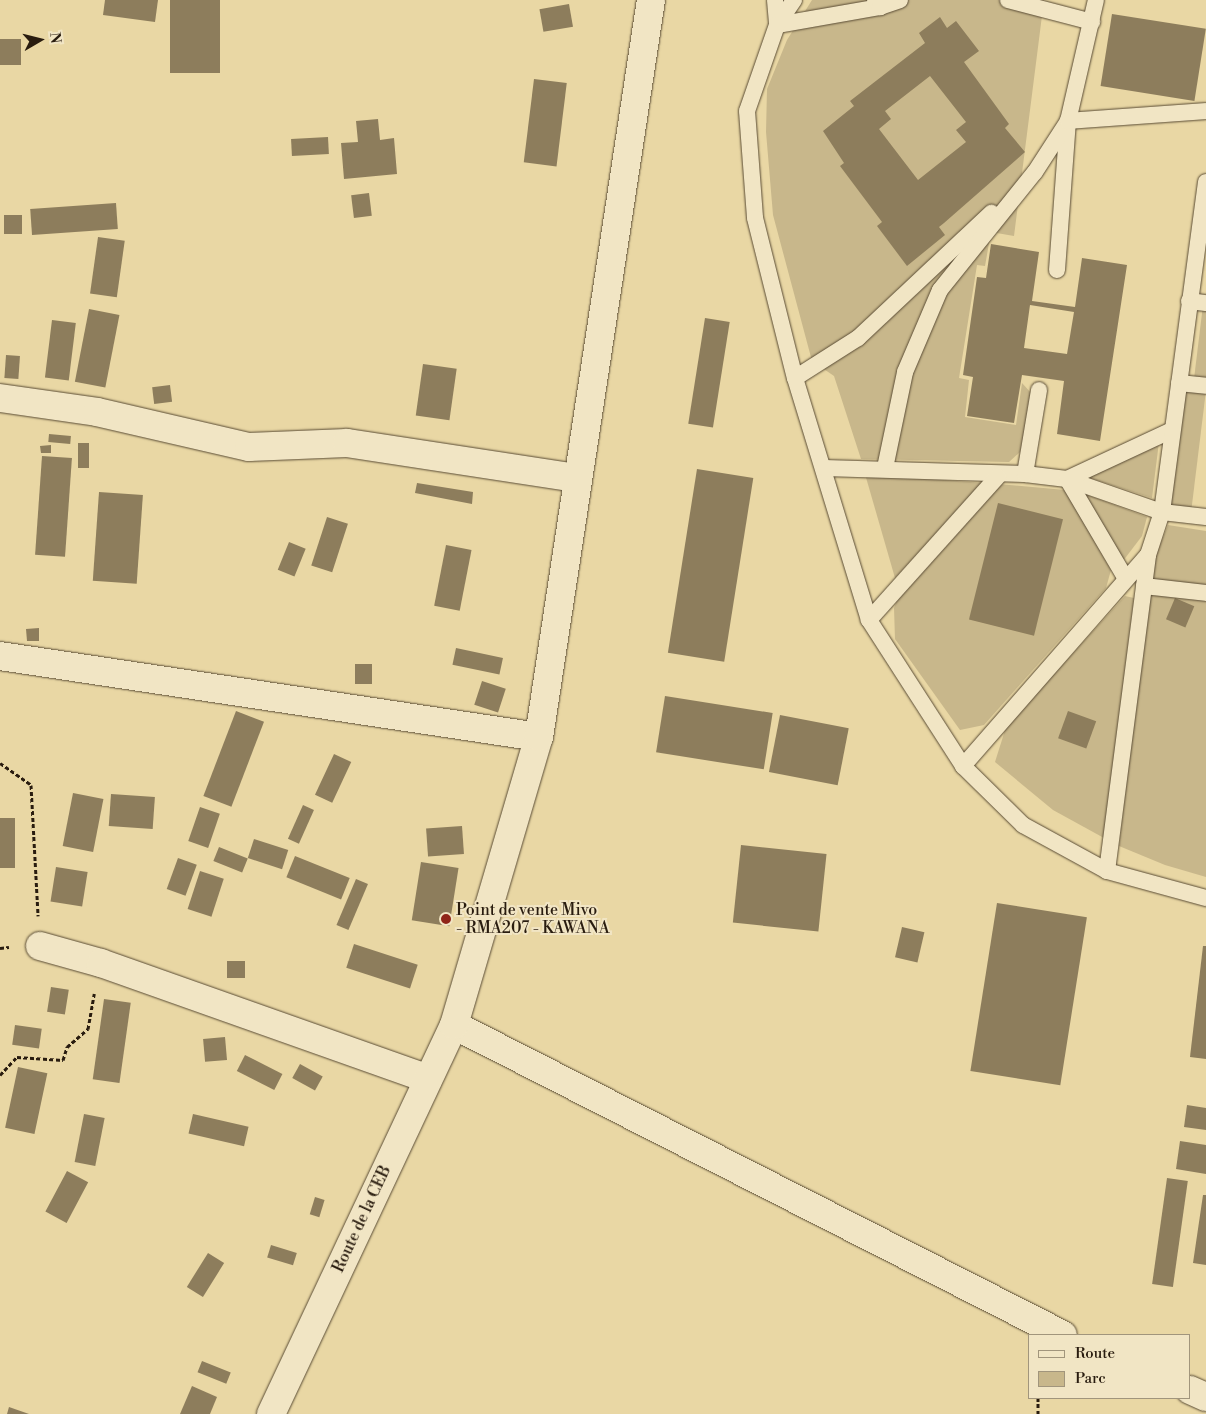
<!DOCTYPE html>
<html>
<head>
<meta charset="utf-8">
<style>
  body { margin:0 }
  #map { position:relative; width:1206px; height:1414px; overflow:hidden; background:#e9d7a4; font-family:"Libre Bodoni",serif }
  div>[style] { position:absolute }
  .green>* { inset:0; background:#c8b78b; transform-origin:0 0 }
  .building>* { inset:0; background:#8d7d5c; transform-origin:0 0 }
  .path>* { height:3px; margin-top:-1.5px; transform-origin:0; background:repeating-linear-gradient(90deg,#291c0f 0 4px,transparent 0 6.5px) }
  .roads { filter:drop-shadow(0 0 1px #594b34) drop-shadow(0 0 1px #594b34) }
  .lane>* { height:16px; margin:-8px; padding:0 8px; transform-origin:8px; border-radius:8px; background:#f1e5c4 }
  .street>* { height:28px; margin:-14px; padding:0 14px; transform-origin:14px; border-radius:14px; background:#f1e5c4 }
  .secondary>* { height:28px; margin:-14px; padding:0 14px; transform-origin:14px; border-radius:14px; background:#f1e5c4 }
  .dots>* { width:14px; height:14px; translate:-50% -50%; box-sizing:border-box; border:2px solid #f1e5c4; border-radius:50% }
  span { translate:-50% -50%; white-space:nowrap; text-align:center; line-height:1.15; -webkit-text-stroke:4px #f1e5c4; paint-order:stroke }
  .poi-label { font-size:16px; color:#291c0f }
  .left { translate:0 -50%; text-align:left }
  .street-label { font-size:16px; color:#291c0f }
  .legend { position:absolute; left:1028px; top:1334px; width:162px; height:65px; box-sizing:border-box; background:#f1e5c4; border:1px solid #a1957c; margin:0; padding:6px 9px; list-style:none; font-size:15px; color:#291c0f }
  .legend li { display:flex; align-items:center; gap:10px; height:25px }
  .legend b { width:25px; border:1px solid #a1957c }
  .north { position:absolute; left:15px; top:15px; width:50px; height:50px; -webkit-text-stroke:4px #f1e5c4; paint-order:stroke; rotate:82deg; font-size:14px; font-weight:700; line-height:20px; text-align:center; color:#291c0f }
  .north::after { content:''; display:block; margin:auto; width:18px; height:22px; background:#291c0f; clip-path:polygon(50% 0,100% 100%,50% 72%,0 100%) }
</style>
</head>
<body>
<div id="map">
  <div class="green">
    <i style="clip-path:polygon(812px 0,1044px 0,1014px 236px,991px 232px,985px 266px,977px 265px,959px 378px,969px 380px,965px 417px,1016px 425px,1022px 383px,1032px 394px,1025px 443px,1020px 452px,1009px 462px,861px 459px,834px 376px,812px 361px,773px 215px,766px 132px,767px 89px,787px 40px)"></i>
    <i style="clip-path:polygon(1203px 305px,1206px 305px,1206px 380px,1194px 379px)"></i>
    <i style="left:1181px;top:389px;width:25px;height:116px;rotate:7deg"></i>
    <i style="clip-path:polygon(1159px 442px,1152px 498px,1087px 477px)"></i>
    <i style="clip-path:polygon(865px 474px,983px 483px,895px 578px)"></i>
    <i style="clip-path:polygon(998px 484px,1065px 490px,1111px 570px,1106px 588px,984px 725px,960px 730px,895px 639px,894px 608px,899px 595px)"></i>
    <i style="clip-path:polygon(1082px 493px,1147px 517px,1142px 536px,1123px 561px)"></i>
    <i style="clip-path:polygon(1168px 525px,1206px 531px,1206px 587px,1151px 581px,1154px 559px)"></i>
    <i style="clip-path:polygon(1149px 594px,1206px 600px,1206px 877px,1165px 865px,1119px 846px)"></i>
    <i style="clip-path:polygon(1125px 596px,1134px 598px,1104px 838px,1053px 810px,995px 762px,1006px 727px)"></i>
  </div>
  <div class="building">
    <i style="clip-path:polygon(105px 0,158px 0,155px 22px,103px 15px)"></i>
    <i style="left:170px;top:0;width:50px;height:73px"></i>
    <i style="left:569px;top:4px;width:23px;height:30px;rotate:80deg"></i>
    <i style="left:1112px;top:14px;width:95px;height:73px;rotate:9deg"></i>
    <i style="clip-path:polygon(evenodd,940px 17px,947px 28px,956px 21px,979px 51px,964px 62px,1009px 124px,1005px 128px,1025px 152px,944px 223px,939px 227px,945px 235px,907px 266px,877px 226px,882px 222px,840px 166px,844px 163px,823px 131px,854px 106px,850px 101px,925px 43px,919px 33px,940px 17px,930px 76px,966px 122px,956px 130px,966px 142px,918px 180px,879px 129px,891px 119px,885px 111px,930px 76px)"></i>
    <i style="left:0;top:39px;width:21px;height:26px"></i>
    <i style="left:534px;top:79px;width:33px;height:84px;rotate:7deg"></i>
    <i style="clip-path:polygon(378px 119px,380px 140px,394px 138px,397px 174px,344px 179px,341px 143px,358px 142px,356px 121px)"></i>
    <i style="left:328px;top:137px;width:17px;height:37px;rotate:87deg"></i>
    <i style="left:369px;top:193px;width:23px;height:18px;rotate:83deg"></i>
    <i style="left:116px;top:203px;width:26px;height:86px;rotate:86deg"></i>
    <i style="left:4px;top:215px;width:18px;height:19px"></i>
    <i style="left:98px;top:237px;width:27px;height:57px;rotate:8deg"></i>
    <i style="clip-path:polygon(evenodd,991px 244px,1039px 252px,1032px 301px,1075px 307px,1082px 258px,1127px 265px,1100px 441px,1057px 434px,1064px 381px,1022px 375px,1014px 423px,967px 416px,973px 377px,963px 375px,977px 277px,986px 278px,991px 244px,1030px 305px,1074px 312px,1067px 354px,1024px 348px,1030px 305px)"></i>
    <i style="left:89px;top:309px;width:31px;height:74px;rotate:11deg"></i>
    <i style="left:705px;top:318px;width:25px;height:107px;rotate:9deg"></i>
    <i style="left:52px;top:320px;width:24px;height:58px;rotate:7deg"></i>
    <i style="left:6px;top:355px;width:14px;height:23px;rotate:4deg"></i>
    <i style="left:423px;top:364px;width:34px;height:52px;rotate:8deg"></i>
    <i style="left:170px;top:385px;width:17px;height:18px;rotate:83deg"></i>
    <i style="left:49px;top:434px;width:22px;height:8px;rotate:5deg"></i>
    <i style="left:78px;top:443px;width:11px;height:25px"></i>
    <i style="clip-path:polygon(51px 445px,51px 453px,41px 453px,40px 446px)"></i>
    <i style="left:42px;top:456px;width:30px;height:99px;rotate:4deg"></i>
    <i style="left:697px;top:469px;width:57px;height:186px;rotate:9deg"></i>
    <i style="clip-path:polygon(417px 483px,473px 492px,472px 504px,415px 493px)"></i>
    <i style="left:99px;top:492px;width:44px;height:89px;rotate:4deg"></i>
    <i style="left:998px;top:503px;width:67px;height:120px;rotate:14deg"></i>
    <i style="left:327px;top:517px;width:22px;height:51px;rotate:18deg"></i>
    <i style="left:289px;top:542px;width:18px;height:30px;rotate:22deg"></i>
    <i style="left:446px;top:545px;width:26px;height:62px;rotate:11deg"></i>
    <i style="left:1175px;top:598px;width:21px;height:23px;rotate:23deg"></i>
    <i style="clip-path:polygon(39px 628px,39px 641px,27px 641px,26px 629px)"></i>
    <i style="left:456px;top:648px;width:48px;height:17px;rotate:12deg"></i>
    <i style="left:355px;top:664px;width:17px;height:20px"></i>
    <i style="left:482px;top:681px;width:25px;height:25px;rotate:18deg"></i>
    <i style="left:665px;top:696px;width:109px;height:57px;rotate:9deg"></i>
    <i style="left:236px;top:711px;width:30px;height:91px;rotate:21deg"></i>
    <i style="left:1068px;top:711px;width:30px;height:29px;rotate:20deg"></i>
    <i style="left:780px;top:715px;width:70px;height:58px;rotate:11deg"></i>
    <i style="left:334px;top:754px;width:19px;height:45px;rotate:25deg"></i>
    <i style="left:73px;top:793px;width:31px;height:54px;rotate:11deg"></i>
    <i style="left:111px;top:794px;width:44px;height:32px;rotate:4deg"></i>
    <i style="left:303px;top:805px;width:12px;height:37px;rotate:24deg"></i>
    <i style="left:200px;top:807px;width:21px;height:36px;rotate:19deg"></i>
    <i style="left:0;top:818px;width:15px;height:50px"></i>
    <i style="left:462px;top:826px;width:28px;height:36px;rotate:86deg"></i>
    <i style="left:254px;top:839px;width:36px;height:20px;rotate:18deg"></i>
    <i style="left:741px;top:845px;width:86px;height:78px;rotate:6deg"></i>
    <i style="left:219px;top:847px;width:31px;height:15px;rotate:22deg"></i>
    <i style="left:295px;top:856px;width:59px;height:23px;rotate:22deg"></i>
    <i style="left:178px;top:858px;width:20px;height:33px;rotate:20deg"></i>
    <i style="left:421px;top:862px;width:38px;height:59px;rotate:9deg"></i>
    <i style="left:56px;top:867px;width:32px;height:35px;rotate:9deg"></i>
    <i style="left:200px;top:871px;width:25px;height:40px;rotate:18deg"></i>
    <i style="left:356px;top:879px;width:13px;height:50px;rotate:23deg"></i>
    <i style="left:997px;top:903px;width:91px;height:170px;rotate:9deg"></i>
    <i style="left:902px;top:927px;width:23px;height:31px;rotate:13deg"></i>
    <i style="left:354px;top:944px;width:67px;height:25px;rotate:18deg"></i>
    <i style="clip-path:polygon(1203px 946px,1206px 946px,1206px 1059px,1190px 1057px)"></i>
    <i style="left:245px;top:961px;width:17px;height:18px;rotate:90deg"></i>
    <i style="left:51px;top:987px;width:18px;height:25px;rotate:9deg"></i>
    <i style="left:104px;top:999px;width:27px;height:81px;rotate:8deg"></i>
    <i style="left:15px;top:1025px;width:27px;height:20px;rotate:8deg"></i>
    <i style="left:225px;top:1037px;width:23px;height:22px;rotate:85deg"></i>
    <i style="left:245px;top:1055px;width:42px;height:18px;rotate:27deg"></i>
    <i style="left:300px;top:1064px;width:26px;height:16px;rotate:29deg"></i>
    <i style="left:18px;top:1067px;width:30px;height:62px;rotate:12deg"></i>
    <i style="clip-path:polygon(1187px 1105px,1206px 1108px,1206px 1130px,1184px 1127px)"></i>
    <i style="left:84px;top:1114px;width:21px;height:49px;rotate:11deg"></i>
    <i style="left:193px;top:1114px;width:57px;height:20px;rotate:13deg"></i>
    <i style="clip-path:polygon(1180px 1141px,1206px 1145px,1206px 1174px,1176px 1169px)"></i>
    <i style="left:67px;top:1171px;width:24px;height:46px;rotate:28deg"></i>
    <i style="left:1167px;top:1178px;width:21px;height:107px;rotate:8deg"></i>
    <i style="clip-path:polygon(1203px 1195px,1206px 1195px,1206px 1265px,1193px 1263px)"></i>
    <i style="left:315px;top:1197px;width:10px;height:18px;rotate:17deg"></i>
    <i style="left:271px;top:1245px;width:27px;height:13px;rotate:17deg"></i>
    <i style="left:208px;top:1253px;width:19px;height:40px;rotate:32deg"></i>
    <i style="left:202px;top:1361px;width:31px;height:12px;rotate:22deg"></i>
    <i style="clip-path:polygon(192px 1386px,217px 1397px,210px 1414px,180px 1414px)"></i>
    <i style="clip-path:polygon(9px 1407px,29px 1414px,7px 1414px)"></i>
  </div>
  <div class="path">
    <i style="left:0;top:763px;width:38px;rotate:35deg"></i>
    <i style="left:31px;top:785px;width:131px;rotate:86.9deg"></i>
    <i style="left:0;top:948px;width:9px;rotate:-6deg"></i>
    <i style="left:0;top:1075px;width:25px;rotate:-47deg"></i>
    <i style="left:17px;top:1057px;width:46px;rotate:3.7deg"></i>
    <i style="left:63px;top:1060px;width:14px;rotate:-73deg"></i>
    <i style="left:67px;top:1047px;width:28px;rotate:-41deg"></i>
    <i style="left:88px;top:1029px;width:36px;rotate:-80deg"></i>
    <i style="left:1038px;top:1414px;width:16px;rotate:-90deg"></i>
  </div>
  <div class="roads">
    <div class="lane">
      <i style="left:775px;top:0;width:25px;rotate:85deg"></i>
      <i style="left:777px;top:25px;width:105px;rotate:-9.9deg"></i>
      <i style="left:794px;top:0;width:30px;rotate:124deg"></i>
      <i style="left:777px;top:25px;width:91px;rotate:109.2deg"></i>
      <i style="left:747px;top:111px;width:107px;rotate:85.7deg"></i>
      <i style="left:755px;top:218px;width:165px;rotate:76deg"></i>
      <i style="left:795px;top:378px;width:253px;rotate:73deg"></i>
      <i style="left:869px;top:620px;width:174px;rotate:57.2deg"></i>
      <i style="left:963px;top:766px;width:84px;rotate:44.5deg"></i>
      <i style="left:1023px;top:825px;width:96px;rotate:28.7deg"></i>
      <i style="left:1107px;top:871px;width:103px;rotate:15.3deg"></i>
      <i style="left:875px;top:0;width:9px;rotate:54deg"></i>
      <i style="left:880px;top:7px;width:21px;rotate:-19deg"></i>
      <i style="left:1008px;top:0;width:87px;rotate:14.7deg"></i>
      <i style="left:1057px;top:270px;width:149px;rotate:-85.8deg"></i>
      <i style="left:1068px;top:121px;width:124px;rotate:-77deg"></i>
      <i style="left:1189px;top:301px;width:17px;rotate:7deg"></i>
      <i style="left:795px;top:378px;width:75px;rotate:-32.4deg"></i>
      <i style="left:858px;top:338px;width:183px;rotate:-43.2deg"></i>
      <i style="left:1179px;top:383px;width:27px;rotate:6deg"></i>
      <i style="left:824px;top:468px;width:201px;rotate:1.7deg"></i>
      <i style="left:1025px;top:474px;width:42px;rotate:6.8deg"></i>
      <i style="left:1067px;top:479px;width:101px;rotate:19.2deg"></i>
      <i style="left:1162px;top:512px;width:44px;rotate:6.5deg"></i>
      <i style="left:885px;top:468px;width:98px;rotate:-78.2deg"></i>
      <i style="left:905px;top:372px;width:89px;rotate:-66.9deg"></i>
      <i style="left:940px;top:290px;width:151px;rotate:-51.2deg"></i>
      <i style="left:1035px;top:172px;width:61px;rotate:-57.1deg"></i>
      <i style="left:1068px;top:121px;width:138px;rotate:-4.1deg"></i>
      <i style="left:1025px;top:474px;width:85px;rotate:-80.5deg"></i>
      <i style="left:1126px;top:579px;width:116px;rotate:-120.5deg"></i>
      <i style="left:1067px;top:479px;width:116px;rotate:-25deg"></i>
      <i style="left:1144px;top:586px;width:62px;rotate:6.4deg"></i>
      <i style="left:869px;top:620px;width:193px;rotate:-48.1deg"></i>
      <i style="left:963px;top:766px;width:281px;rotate:-48.8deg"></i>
      <i style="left:1107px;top:871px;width:319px;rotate:-82.6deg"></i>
      <i style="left:1148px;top:555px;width:45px;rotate:-72deg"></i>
      <i style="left:1162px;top:512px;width:333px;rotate:-82.4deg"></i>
    </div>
    <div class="street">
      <i style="left:0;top:398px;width:98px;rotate:8.2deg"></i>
      <i style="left:97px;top:412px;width:156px;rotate:13deg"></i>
      <i style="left:249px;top:447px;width:98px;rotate:-2.3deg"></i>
      <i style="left:347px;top:443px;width:232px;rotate:8.7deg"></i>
      <i style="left:0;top:656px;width:545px;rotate:8.55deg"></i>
      <i style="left:40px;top:946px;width:63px;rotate:15.6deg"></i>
      <i style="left:101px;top:963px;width:347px;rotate:19.5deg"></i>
      <i style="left:454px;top:1025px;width:683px;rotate:26.98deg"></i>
      <i style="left:1190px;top:1390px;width:17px;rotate:24deg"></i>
    </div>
    <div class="secondary">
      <i style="left:271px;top:1414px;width:430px;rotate:-64.8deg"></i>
      <i style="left:454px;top:1025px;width:300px;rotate:-73.6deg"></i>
      <i style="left:539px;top:737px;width:745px;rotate:-81.36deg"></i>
    </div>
  </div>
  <div class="dots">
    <i style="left:446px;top:919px;background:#8f2418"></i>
  </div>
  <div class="poi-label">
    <span class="left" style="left:456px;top:919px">Point de vente Mivo<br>- RMA207 - KAWANA</span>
  </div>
  <div class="street-label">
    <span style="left:362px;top:1219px;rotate:-65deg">Route de la CEB</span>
  </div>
  <ul class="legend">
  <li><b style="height:6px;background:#f1e5c4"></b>Route</li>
  <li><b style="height:14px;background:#c8b78b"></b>Parc</li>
  </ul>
  <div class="north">N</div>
</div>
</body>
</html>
